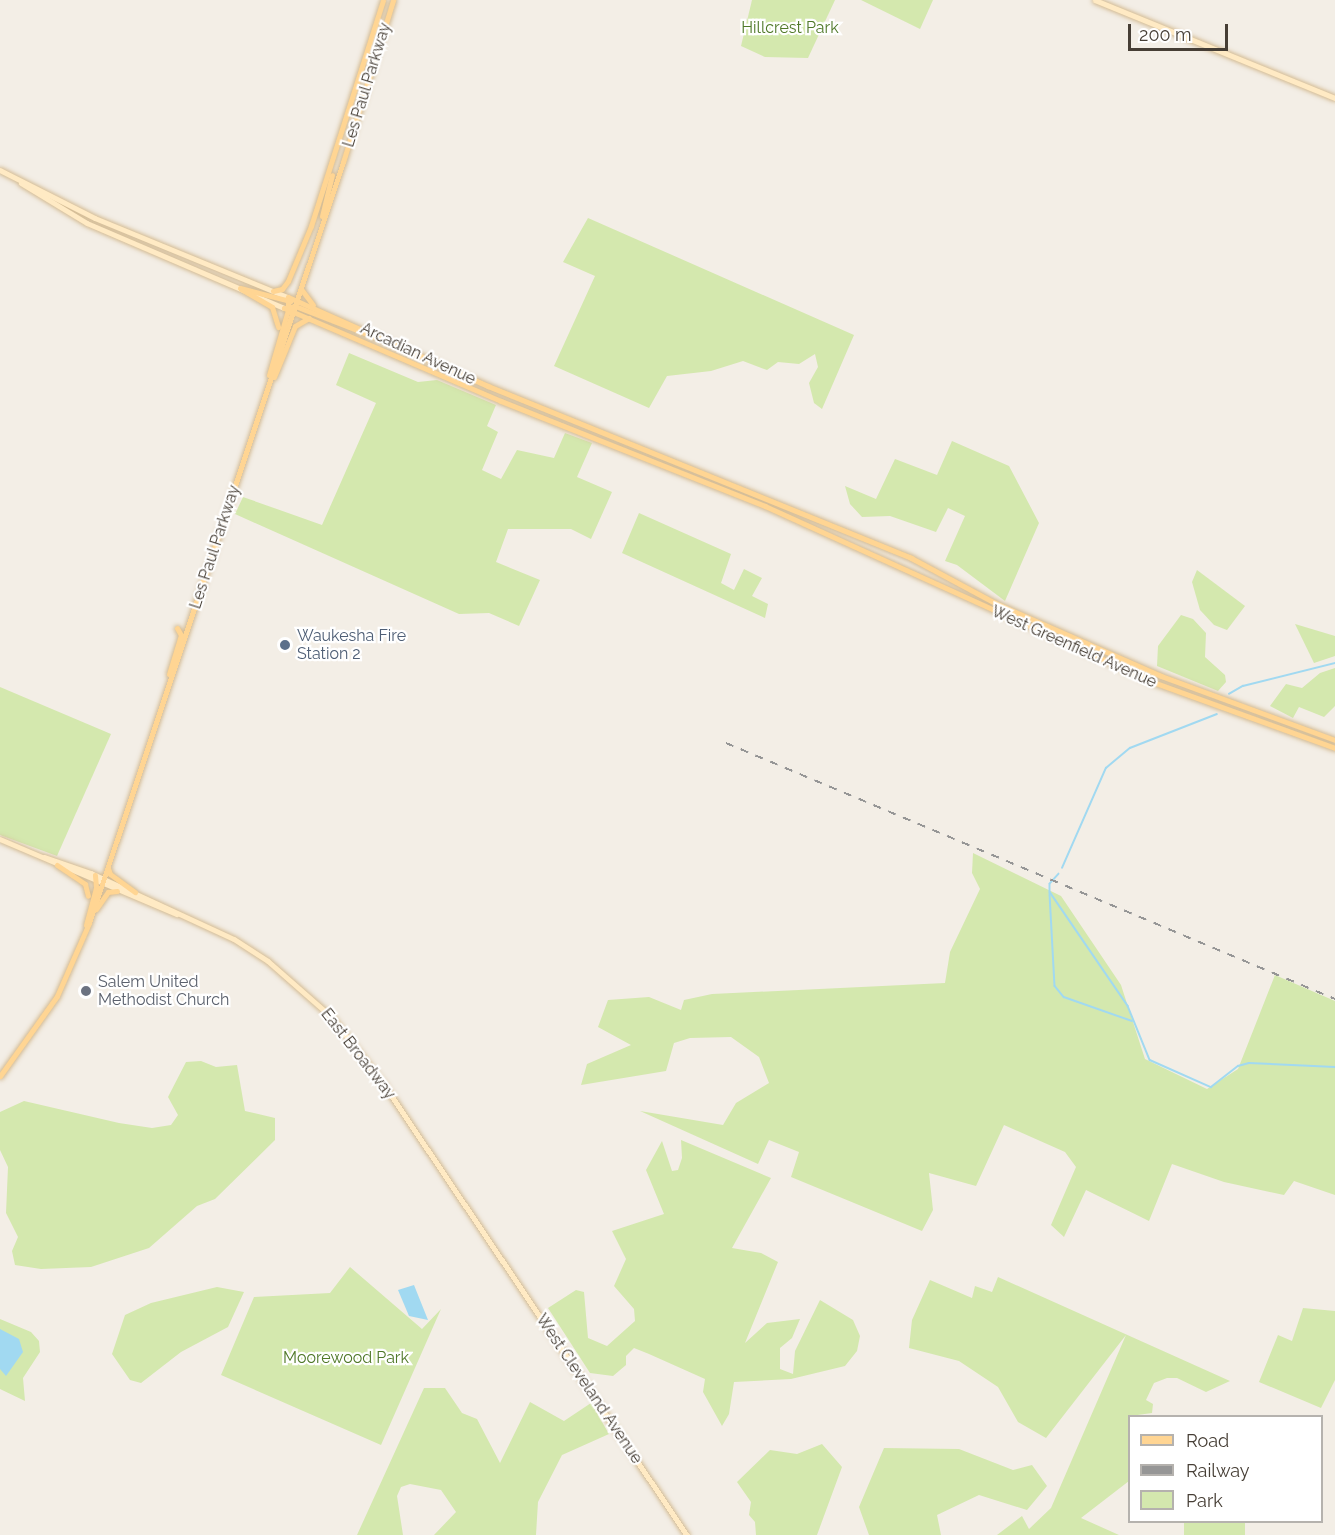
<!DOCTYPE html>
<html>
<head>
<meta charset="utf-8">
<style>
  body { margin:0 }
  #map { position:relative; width:1335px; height:1535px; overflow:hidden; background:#f3eee6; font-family:Raleway,sans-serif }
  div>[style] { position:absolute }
  .green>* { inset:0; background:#d4e8ae; transform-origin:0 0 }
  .water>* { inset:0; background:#a1d9f1 }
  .stream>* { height:1.5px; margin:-0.75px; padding:0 0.75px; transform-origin:0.75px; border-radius:0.75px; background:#a1d9f1 }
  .roads { filter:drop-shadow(0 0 2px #d4bc95) drop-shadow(0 0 2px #d4bc95) }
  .secondary>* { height:4.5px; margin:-2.25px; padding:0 2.25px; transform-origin:2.25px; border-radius:2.25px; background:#ffeac4 }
  .primary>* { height:5px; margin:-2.5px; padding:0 2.5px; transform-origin:2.5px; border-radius:2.5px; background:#ffd593 }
  .rail>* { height:1.5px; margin-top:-0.75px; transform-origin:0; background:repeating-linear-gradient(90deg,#969696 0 8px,transparent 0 16px) }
  .dots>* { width:16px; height:16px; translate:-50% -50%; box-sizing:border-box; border:3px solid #fff; border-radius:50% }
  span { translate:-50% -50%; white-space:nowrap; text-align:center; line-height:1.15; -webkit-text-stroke:4.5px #fff; paint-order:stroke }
  .park-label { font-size:16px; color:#4f7828 }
  .street-label { font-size:16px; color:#463e35 }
  .service-label { font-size:16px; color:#4e5e75 }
  .left { translate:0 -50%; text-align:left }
  .worship-label { font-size:16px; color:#5b616d }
  .legend { position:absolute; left:1128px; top:1415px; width:195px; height:108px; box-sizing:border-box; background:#fff; border:2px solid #b5b2ae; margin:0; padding:8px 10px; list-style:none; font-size:18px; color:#463e35 }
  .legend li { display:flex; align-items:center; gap:12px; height:30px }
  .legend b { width:30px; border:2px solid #b5b2ae }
  .scale { position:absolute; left:1128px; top:24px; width:100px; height:27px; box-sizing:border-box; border:3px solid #463e35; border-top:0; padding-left:8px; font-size:18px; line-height:21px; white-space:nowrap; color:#463e35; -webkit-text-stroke:4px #fff; paint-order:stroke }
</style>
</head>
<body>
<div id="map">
  <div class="green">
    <i style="clip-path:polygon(752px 0,835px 0,808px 58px,765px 57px,741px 46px)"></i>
    <i style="clip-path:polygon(861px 0,933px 0,920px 29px)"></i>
    <i style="clip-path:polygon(588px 218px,854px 335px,822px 409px,814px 403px,809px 383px,818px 367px,815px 354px,799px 364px,778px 362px,767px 370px,743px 361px,711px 371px,667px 376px,649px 408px,554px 366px,595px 276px,563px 262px)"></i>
    <i style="clip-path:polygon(349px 353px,418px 382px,437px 380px,496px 405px,487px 426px,498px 432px,482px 470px,501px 479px,517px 450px,554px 458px,565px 433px,592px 443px,577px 477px,612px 492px,591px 539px,571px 529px,508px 529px,496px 562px,540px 580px,519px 626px,489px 613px,459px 614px,235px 514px,243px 497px,322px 525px,376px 403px,336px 385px)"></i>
    <i style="clip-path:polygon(952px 441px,1009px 466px,1039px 523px,1005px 601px,957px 565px,945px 561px,965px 516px,948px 508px,936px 532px,890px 516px,862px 517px,850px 504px,845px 486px,876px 499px,895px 459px,937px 475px)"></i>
    <i style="clip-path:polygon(639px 513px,731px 554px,721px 583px,734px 590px,744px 569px,762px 578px,752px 596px,768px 604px,765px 618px,622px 553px)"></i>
    <i style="clip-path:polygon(1197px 570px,1245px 606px,1227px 630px,1214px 625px,1200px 610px,1192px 582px)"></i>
    <i style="clip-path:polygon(1181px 615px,1193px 619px,1206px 633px,1205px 657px,1225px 675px,1226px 682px,1218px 691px,1157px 666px,1158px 646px)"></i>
    <i style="clip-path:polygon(1295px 624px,1335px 636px,1335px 656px,1314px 663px)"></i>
    <i style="clip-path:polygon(1335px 668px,1335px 706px,1324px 717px,1299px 707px,1293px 718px,1270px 706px,1286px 684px,1302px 688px,1320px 673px)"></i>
    <i style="clip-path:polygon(0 687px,111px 734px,57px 856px,0 835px)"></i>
    <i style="clip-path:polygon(973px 853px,1061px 896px,1121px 985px,1145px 1059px,1207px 1089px,1238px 1069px,1275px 975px,1335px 1001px,1335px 1195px,1294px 1181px,1284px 1195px,1224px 1182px,1172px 1164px,1149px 1221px,1086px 1190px,1064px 1237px,1051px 1225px,1076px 1167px,1065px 1152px,1004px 1125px,976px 1186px,929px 1173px,933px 1210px,922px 1231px,791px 1177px,799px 1152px,769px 1140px,758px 1164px,640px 1111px,723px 1125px,736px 1103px,769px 1083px,759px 1057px,731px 1037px,690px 1038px,674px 1043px,666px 1071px,581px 1085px,587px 1064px,631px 1045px,598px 1027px,608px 1000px,649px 997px,681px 1010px,684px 1000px,712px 994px,945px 983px,950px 952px,980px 889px,972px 873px)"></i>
    <i style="clip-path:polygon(201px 1061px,216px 1067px,237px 1065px,245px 1111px,275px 1118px,275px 1140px,215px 1199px,197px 1206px,149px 1248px,91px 1267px,41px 1269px,15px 1265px,12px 1251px,18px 1237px,6px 1213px,8px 1167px,0 1150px,0 1112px,24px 1101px,119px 1123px,152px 1128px,171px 1125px,178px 1115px,168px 1097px,186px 1062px)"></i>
    <i style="clip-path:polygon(681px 1140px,771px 1178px,732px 1248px,761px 1253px,778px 1262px,745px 1343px,767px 1323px,800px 1319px,792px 1338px,780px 1348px,780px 1369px,793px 1374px,795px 1351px,820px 1300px,853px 1320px,860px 1336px,857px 1351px,845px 1366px,791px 1379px,734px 1382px,729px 1414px,722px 1426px,703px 1392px,705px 1379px,649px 1354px,634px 1348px,626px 1356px,626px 1365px,613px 1376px,590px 1373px,548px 1308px,576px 1290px,584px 1292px,588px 1338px,607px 1346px,635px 1321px,634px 1309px,614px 1286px,626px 1259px,612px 1231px,664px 1214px,646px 1170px,662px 1141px,672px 1171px,678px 1170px,682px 1158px)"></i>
    <i style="clip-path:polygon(350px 1267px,422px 1329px,441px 1309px,381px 1445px,221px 1375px,254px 1297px,330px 1293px)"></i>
    <i style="clip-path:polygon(998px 1277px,1230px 1381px,1206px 1392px,1177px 1378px,1167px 1378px,1154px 1383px,1146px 1400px,1153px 1404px,1152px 1413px,1130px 1416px,1129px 1481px,1081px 1518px,1119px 1535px,997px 1535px,1022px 1516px,1029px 1529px,1051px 1508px,1126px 1335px,1046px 1438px,1018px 1422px,998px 1387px,959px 1361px,909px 1348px,912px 1320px,930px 1280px,972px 1298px,975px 1286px,992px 1292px)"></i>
    <i style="clip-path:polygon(217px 1287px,244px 1292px,228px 1327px,181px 1352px,141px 1383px,130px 1380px,112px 1354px,125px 1315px,151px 1303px)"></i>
    <i style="clip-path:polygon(1303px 1308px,1335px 1311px,1335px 1380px,1321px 1408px,1259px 1382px,1278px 1335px,1292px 1341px)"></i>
    <i style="clip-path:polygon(0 1319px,31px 1332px,39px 1341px,40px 1352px,23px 1378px,25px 1401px,0 1389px)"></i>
    <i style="clip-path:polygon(424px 1388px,445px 1388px,462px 1413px,477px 1419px,500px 1463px,530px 1402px,564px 1421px,591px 1403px,609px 1434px,562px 1455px,538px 1502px,536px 1535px,434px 1535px,456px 1512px,441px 1490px,410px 1484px,401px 1487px,397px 1496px,403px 1535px,357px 1535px)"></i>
    <i style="clip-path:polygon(822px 1444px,842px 1467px,817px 1535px,756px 1535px,755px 1522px,749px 1515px,751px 1502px,737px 1482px,770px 1450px,797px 1454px)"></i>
    <i style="clip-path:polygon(884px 1448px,959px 1449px,1013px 1470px,1032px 1465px,1047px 1486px,1027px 1510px,979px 1495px,937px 1515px,941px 1535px,869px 1535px,859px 1507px)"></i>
    <i style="left:1184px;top:1522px;width:61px;height:14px"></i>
  </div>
  <div class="water">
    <i style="clip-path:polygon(414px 1285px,428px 1320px,409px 1316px,398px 1290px)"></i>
    <i style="clip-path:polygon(0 1329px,19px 1339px,23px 1352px,6px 1376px,0 1369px)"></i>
  </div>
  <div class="stream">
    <i style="left:1229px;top:694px;width:16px;rotate:-30deg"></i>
    <i style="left:1243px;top:686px;width:95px;rotate:-14deg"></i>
    <i style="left:1062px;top:868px;width:109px;rotate:-66.3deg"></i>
    <i style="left:1106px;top:768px;width:31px;rotate:-40deg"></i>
    <i style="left:1130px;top:748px;width:93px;rotate:-21.3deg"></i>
    <i style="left:1059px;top:874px;width:13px;rotate:132deg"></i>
    <i style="left:1050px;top:884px;width:8px;rotate:90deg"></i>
    <i style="left:1050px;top:892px;width:138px;rotate:55.6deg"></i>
    <i style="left:1128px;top:1006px;width:58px;rotate:67.8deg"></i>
    <i style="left:1150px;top:1060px;width:67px;rotate:23.9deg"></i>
    <i style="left:1211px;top:1087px;width:34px;rotate:-38deg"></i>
    <i style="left:1238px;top:1066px;width:11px;rotate:-15deg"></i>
    <i style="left:1249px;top:1063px;width:86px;rotate:2.7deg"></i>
    <i style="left:1050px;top:894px;width:92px;rotate:86.9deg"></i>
    <i style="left:1055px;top:986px;width:14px;rotate:51deg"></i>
    <i style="left:1064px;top:997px;width:72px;rotate:19.4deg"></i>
  </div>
  <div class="roads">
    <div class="secondary">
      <i style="left:1095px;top:0;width:259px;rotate:22.2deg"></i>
      <i style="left:0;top:170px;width:106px;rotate:26.8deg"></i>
      <i style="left:95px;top:218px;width:209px;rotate:22.3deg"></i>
      <i style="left:21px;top:183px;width:77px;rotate:31.2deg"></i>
      <i style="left:87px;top:223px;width:170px;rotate:23.2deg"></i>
      <i style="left:256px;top:296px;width:30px;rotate:23deg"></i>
      <i style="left:0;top:839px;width:192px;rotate:23deg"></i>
      <i style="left:44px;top:857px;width:50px;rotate:18.8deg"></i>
      <i style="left:91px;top:873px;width:157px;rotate:24.8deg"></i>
      <i style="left:234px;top:939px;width:40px;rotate:32.9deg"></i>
      <i style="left:268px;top:961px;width:85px;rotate:41.2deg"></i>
      <i style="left:332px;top:1017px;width:87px;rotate:52.5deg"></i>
      <i style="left:385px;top:1086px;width:541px;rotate:56.07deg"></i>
    </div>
    <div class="primary">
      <i style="left:322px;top:216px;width:42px;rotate:-76.3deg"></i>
      <i style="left:240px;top:288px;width:52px;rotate:14.6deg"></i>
      <i style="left:241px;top:289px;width:36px;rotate:30deg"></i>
      <i style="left:272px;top:307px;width:21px;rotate:73deg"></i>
      <i style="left:301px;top:289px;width:20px;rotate:53deg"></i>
      <i style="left:273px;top:291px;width:9px;rotate:-13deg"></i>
      <i style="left:282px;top:289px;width:10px;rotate:-53deg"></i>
      <i style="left:288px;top:281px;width:60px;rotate:-67.3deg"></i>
      <i style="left:311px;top:226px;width:237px;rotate:-72.3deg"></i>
      <i style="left:288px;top:297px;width:219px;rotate:24deg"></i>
      <i style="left:488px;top:386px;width:457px;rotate:22.1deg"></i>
      <i style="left:911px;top:558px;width:95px;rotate:28.2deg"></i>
      <i style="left:995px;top:603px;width:181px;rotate:23.7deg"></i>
      <i style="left:1161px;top:676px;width:185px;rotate:20.2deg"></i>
      <i style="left:284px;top:308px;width:236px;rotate:23.2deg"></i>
      <i style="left:501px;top:401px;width:284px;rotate:21.7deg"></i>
      <i style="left:765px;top:506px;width:423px;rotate:24.4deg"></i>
      <i style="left:1150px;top:681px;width:197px;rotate:19.9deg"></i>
      <i style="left:284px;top:308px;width:11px;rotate:-10deg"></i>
      <i style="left:295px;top:306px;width:86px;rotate:21.2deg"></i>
      <i style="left:269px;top:375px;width:68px;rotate:-73.7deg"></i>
      <i style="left:288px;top:310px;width:13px;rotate:-90deg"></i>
      <i style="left:274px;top:377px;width:55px;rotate:-67.6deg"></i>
      <i style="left:295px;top:326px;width:16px;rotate:-30deg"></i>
      <i style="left:169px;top:674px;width:41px;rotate:-72.9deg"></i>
      <i style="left:181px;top:635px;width:8px;rotate:-120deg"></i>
      <i style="left:57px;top:865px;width:34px;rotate:34deg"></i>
      <i style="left:85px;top:884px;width:12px;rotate:76deg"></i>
      <i style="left:108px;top:868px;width:6px;rotate:72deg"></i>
      <i style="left:110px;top:874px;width:31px;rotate:36deg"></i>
      <i style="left:96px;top:909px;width:21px;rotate:-55deg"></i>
      <i style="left:108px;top:892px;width:9px;rotate:-6deg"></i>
      <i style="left:86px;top:925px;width:39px;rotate:-75deg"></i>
      <i style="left:96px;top:887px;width:12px;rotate:-95deg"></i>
      <i style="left:0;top:1076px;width:98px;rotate:-54.5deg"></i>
      <i style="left:57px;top:996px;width:80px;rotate:-66.3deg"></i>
      <i style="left:89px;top:923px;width:802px;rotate:-71.54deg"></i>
      <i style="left:343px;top:162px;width:170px;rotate:-72.8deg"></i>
    </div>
  </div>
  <div class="rail">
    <i style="left:726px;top:743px;width:661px;rotate:22.8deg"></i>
  </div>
  <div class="dots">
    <i style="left:285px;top:645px;background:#5c6f8a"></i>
    <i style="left:86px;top:991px;background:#6b7280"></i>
  </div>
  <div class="park-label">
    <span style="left:790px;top:28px">Hillcrest Park</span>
    <span style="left:346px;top:1358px">Moorewood Park</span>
  </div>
  <div class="street-label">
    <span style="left:367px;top:85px;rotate:-73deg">Les Paul Parkway</span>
    <span style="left:418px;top:354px;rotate:25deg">Arcadian Avenue</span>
    <span style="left:215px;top:547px;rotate:-72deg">Les Paul Parkway</span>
    <span style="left:1074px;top:647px;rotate:24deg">West Greenfield Avenue</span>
    <span style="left:358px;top:1054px;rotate:52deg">East Broadway</span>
    <span style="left:589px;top:1389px;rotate:56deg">West Cleveland Avenue</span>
  </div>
  <div class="service-label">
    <span class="left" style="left:297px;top:645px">Waukesha Fire<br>Station 2</span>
  </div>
  <div class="worship-label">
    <span class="left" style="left:98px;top:991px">Salem United<br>Methodist Church</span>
  </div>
  <ul class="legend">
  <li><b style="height:8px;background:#ffd593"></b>Road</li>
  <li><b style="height:8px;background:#969696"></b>Railway</li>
  <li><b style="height:16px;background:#d4e8ae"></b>Park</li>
  </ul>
  <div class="scale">200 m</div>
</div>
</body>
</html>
